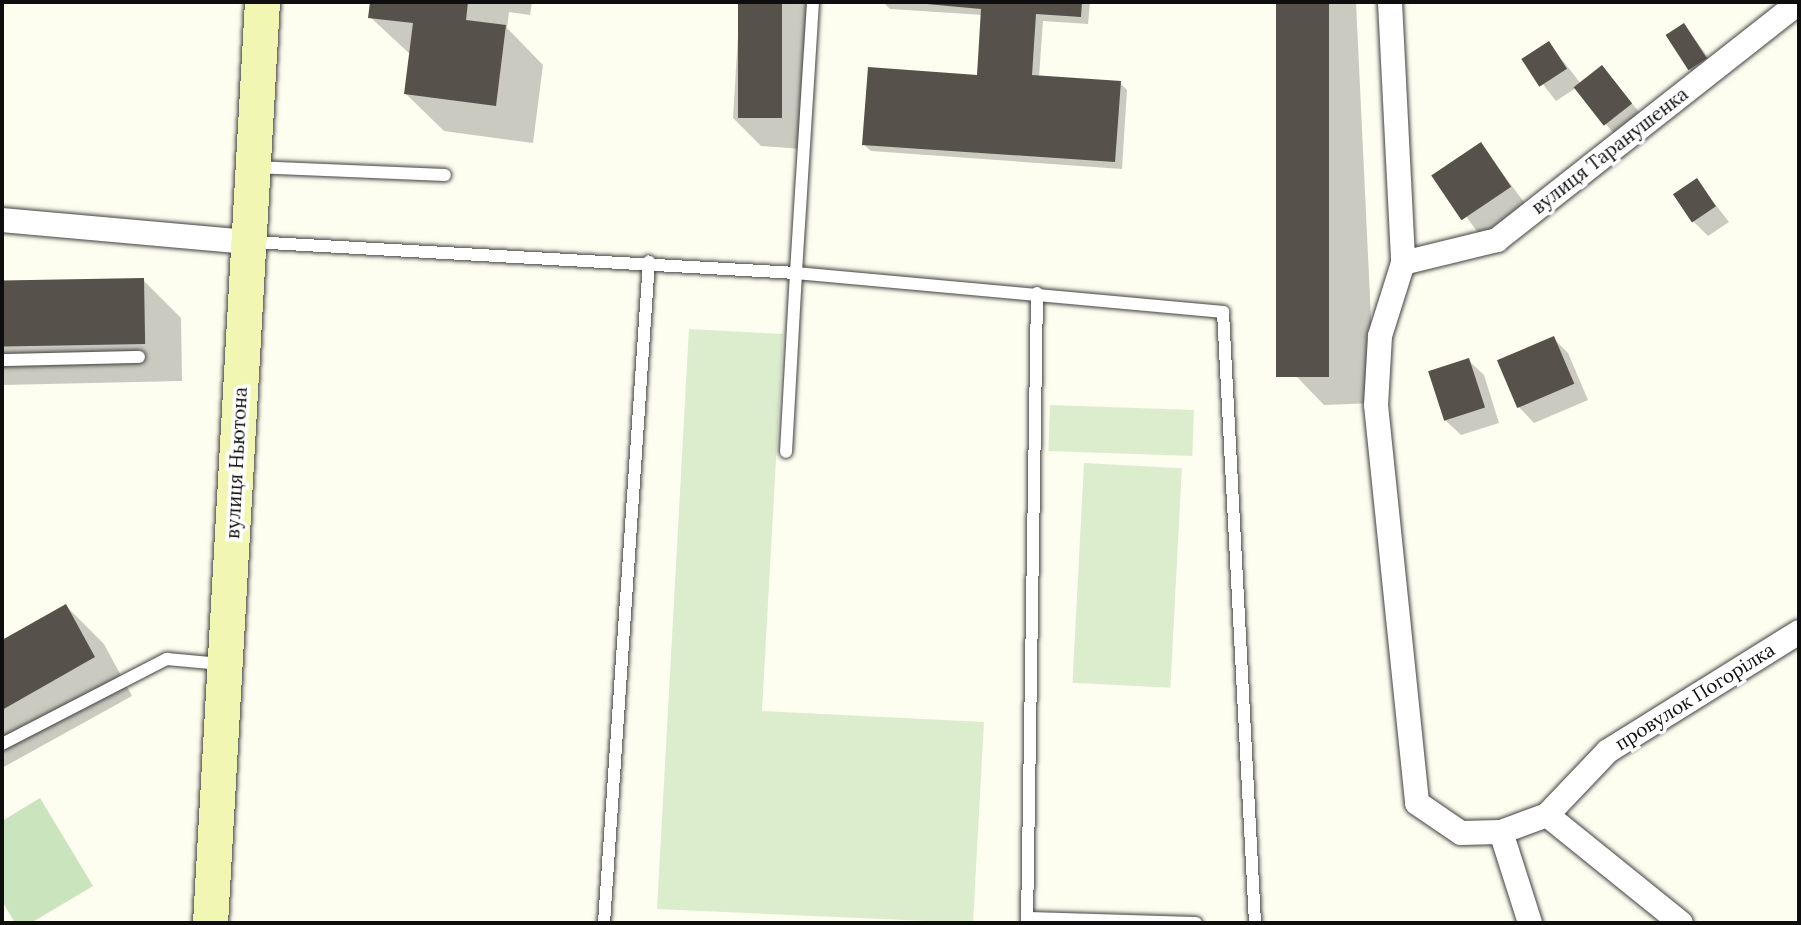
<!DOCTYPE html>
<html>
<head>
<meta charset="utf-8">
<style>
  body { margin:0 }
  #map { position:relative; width:1801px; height:925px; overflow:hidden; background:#fdfdf0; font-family:Lora,serif }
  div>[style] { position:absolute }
  .green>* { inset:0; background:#cae5bd }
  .pitch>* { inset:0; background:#dcedce; transform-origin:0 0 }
  .shadow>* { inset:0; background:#0003; transform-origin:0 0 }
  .building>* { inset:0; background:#56514b; transform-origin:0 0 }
  .roads { filter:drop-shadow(0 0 2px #414141) drop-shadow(0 0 2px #414141) }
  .lane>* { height:12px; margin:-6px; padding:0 6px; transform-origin:6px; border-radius:6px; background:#fff }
  .street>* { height:24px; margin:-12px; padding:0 12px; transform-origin:12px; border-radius:12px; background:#fff }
  .secondary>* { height:35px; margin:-17.5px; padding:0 17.5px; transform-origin:17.5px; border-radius:17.5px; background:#f1f7b2 }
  span { translate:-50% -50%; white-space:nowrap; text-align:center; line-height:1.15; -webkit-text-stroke:7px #fff; paint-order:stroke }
  .street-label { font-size:19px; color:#0e0e0e }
  .frame { position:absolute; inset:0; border:4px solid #0e0e0e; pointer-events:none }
</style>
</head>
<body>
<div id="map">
  <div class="green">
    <i style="clip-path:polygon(40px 798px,93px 886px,31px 923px,15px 923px,2px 901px,2px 821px)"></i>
  </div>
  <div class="pitch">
    <i style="clip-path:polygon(689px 329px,783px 334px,762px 711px,984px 722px,973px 923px,657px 909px)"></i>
    <i style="left:1050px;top:405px;width:144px;height:46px;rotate:2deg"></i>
    <i style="left:1084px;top:463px;width:98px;height:220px;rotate:3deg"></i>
  </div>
  <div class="shadow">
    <i style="clip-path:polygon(372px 2px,532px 2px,530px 15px,509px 12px,507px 28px,543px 65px,533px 143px,444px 131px,406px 94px,411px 55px,370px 17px)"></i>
    <i style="clip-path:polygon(740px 2px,811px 2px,802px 149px,761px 146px,733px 118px)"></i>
    <i style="clip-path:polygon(883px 2px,1090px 2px,1088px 24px,1043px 21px,1039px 77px,1120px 83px,1127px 90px,1122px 169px,871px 151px,863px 144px,979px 77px,983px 15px,890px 9px)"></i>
    <i style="clip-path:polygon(1278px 2px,1356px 2px,1375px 403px,1324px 405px,1296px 376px)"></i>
    <i style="clip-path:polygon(1684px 25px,1721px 74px,1705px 85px,1690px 70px)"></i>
    <i style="clip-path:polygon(1549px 43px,1581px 84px,1602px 68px,1646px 120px,1619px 140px,1576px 88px,1556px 101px,1524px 60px)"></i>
    <i style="left:1481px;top:145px;width:73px;height:55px;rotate:53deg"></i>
    <i style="clip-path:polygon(1696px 180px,1729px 222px,1708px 236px,1693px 221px)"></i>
    <i style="clip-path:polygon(143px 280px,181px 318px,182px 381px,2px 385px,2px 283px)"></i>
    <i style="clip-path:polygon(1553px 338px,1568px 353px,1588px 400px,1534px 423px,1519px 407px,1499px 361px)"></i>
    <i style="clip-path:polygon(1468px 360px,1484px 375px,1499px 423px,1461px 435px,1445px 420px)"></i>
    <i style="clip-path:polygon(66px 606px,104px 644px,132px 696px,2px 768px,2px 642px)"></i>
  </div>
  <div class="building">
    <i style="clip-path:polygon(370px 2px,468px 2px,466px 20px,506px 25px,496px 106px,404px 94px,413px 23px,368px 18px)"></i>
    <i style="left:738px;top:2px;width:44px;height:116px"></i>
    <i style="clip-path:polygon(905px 2px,1082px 2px,1081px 17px,1036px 14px,1032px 75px,1121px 81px,1115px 162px,862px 145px,868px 67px,977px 75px,981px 9px)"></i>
    <i style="left:1276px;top:2px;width:53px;height:375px"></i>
    <i style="left:1684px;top:23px;width:42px;height:22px;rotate:57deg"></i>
    <i style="left:1549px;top:41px;width:33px;height:33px;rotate:57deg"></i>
    <i style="left:1602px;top:65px;width:49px;height:36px;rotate:52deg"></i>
    <i style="left:1481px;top:142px;width:54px;height:60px;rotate:56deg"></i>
    <i style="left:1697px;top:178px;width:34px;height:29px;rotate:56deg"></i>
    <i style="left:144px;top:278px;width:66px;height:142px;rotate:89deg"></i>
    <i style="left:1554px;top:336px;width:52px;height:62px;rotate:67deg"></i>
    <i style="left:1469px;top:358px;width:52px;height:43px;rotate:72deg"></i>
    <i style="clip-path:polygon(66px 604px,95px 657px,2px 710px,2px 640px)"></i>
  </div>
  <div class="roads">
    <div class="lane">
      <i style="left:813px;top:2px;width:272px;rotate:93.6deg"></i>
      <i style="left:796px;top:273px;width:429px;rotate:5.2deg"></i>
      <i style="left:1223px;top:312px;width:612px;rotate:87deg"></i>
      <i style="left:253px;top:167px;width:192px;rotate:2.4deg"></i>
      <i style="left:252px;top:242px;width:545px;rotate:3.26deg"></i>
      <i style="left:796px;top:273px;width:179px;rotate:93.2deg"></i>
      <i style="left:2px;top:360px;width:137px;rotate:-1.3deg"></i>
      <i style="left:2px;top:744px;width:186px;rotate:-27.3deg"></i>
      <i style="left:167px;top:659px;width:54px;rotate:5.3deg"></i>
      <i style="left:1027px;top:918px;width:169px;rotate:1.7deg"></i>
      <i style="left:604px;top:923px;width:663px;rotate:-86.11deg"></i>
      <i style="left:1027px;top:923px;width:630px;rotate:-89.09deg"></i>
    </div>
    <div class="street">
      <i style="left:1390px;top:2px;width:261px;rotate:87.1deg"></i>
      <i style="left:1403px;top:263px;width:77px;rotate:107.5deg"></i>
      <i style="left:1380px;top:336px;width:69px;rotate:93.3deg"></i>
      <i style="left:1376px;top:405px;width:400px;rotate:84.1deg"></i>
      <i style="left:1417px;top:803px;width:53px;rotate:34.3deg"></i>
      <i style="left:1461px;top:833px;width:40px;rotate:-1.4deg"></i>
      <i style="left:1501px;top:832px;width:49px;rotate:-20.3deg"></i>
      <i style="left:1547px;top:815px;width:88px;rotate:-46.4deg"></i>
      <i style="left:1608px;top:751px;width:225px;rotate:-31.9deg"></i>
      <i style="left:2px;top:220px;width:246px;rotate:5.1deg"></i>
      <i style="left:1403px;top:263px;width:97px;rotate:-13.7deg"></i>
      <i style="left:1497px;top:240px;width:385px;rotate:-38.2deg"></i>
      <i style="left:1547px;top:815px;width:172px;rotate:38.9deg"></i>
      <i style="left:1501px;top:832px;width:96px;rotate:72.3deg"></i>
    </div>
    <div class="secondary">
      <i style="left:210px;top:923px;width:922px;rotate:-86.77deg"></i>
    </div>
  </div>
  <div class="street-label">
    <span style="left:1610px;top:151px;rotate:-38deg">вулиця Таранушенка</span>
    <span style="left:237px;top:463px;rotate:-87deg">вулиця Ньютона</span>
    <span style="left:1695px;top:697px;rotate:-32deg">провулок Погорілка</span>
  </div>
  <div class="frame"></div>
</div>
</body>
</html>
